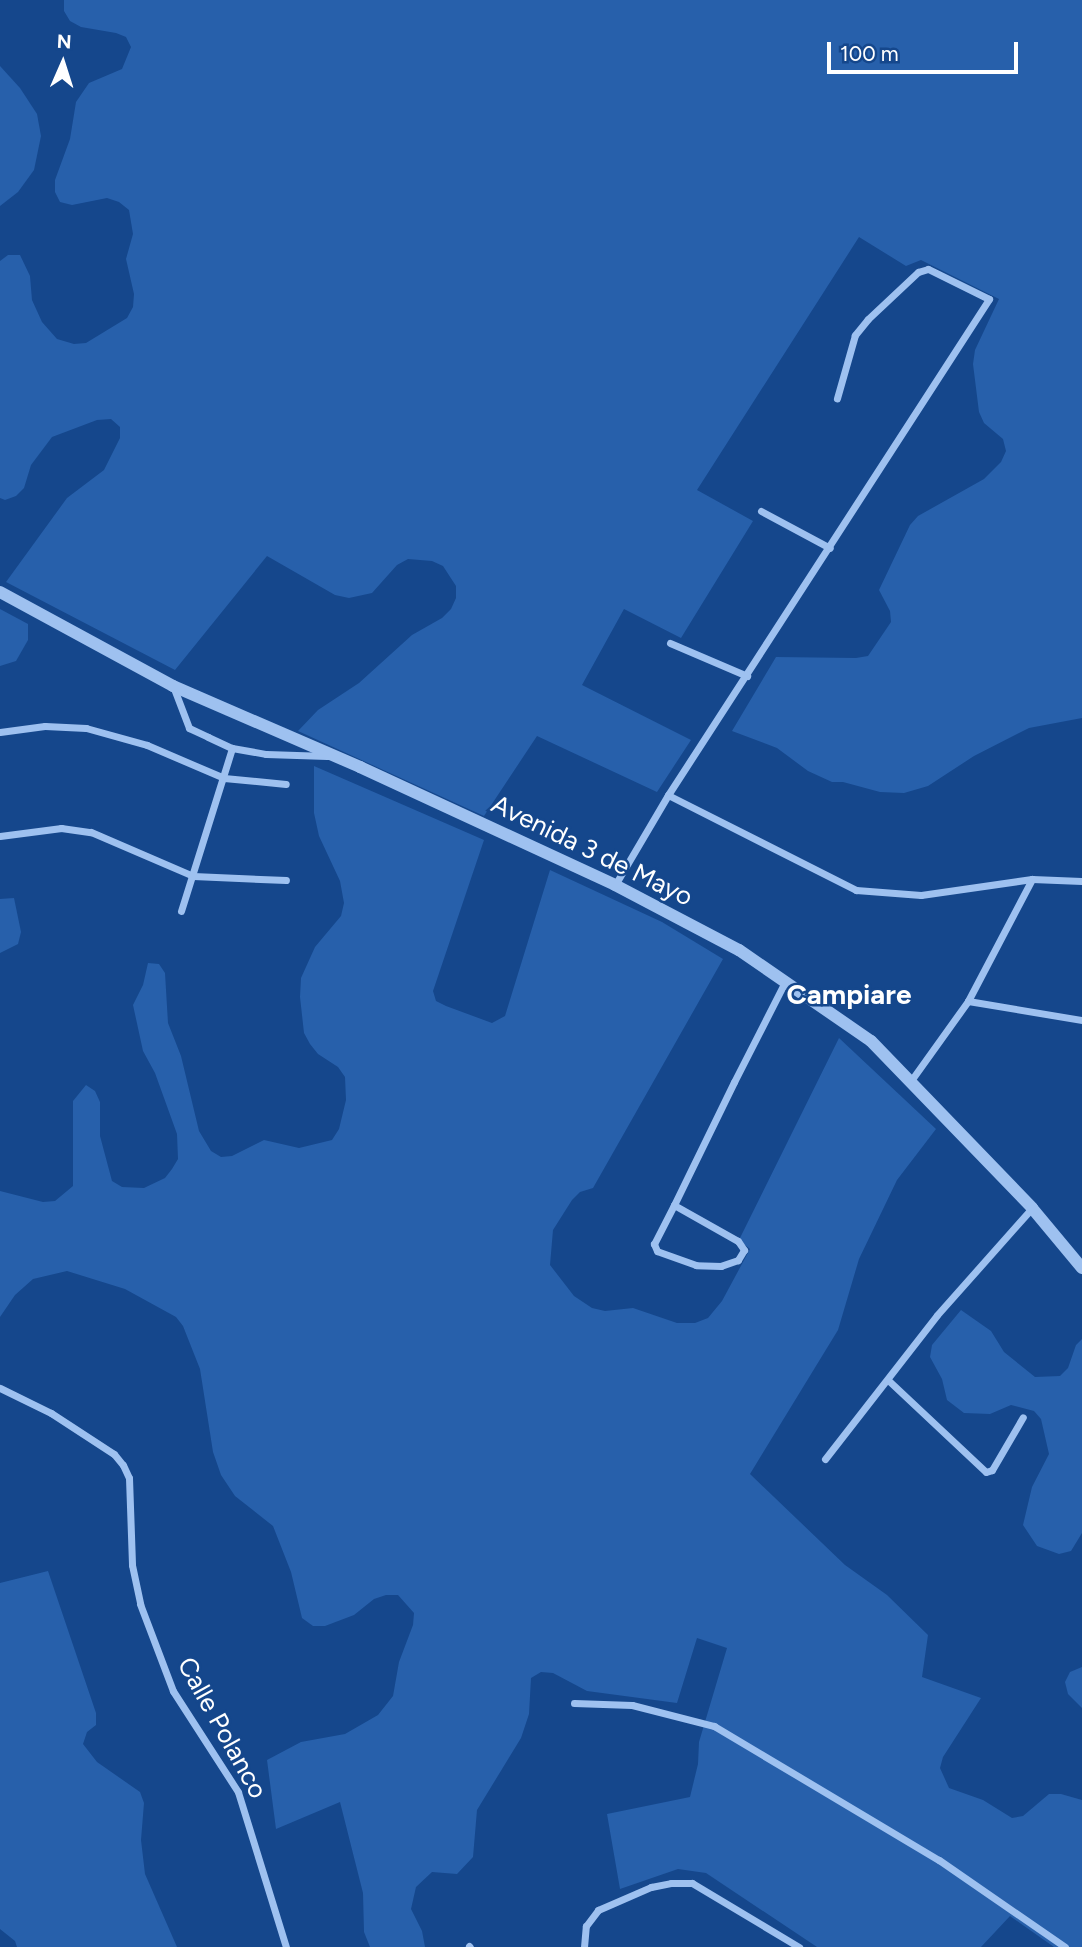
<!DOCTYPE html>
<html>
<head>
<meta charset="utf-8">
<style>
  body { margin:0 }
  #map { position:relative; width:1082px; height:1947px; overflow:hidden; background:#15478c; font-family:Figtree,sans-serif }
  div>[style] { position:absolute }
  .green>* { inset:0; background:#2760ab }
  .minor>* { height:7px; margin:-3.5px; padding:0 3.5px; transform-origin:3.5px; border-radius:3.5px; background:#9ec1f0 }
  .tertiary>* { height:12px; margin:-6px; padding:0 6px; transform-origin:6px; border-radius:6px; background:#9ec1f0 }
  span { translate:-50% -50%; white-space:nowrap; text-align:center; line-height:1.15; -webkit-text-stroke:5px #15478c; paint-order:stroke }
  .street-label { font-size:26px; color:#fff }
  .neighbourhood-label { font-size:28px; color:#fff; font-weight:700 }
  .north { position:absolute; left:28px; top:28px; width:70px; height:70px; -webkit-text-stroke:5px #15478c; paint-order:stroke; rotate:3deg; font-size:19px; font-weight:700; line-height:28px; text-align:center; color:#fff }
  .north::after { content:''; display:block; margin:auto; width:24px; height:32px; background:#fff; clip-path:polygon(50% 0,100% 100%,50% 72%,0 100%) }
  .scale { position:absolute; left:827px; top:42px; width:191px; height:32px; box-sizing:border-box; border:4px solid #fff; border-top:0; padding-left:9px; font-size:21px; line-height:24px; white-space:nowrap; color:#fff; -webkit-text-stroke:5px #15478c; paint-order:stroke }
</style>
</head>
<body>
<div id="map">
  <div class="green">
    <i style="clip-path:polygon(64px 0,1082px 0,1082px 718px,1029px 728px,974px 756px,928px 786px,904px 793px,880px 792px,843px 782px,832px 782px,808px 771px,777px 748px,732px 731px,776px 657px,856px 658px,868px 656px,891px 622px,890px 611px,879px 590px,910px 525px,918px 516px,984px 479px,1001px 462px,1006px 451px,1003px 439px,984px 423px,979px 412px,973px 364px,975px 350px,999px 299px,921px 260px,906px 266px,859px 237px,697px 490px,753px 521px,681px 638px,624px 609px,582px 685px,691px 740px,657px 792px,537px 736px,484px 816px,298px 731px,318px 710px,359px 683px,412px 635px,442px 618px,451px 609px,456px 598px,456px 586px,443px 566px,432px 561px,408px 559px,397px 565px,372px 593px,349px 598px,335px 595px,267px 556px,175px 670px,6px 582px,67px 498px,104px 470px,120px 438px,120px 427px,111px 419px,97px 420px,52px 437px,31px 465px,24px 488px,16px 496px,5px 500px,0 498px,0 261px,8px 255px,20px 255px,30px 276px,32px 300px,42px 322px,57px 339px,74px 344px,86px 343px,127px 318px,133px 307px,134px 294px,126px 259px,133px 234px,129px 210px,119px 202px,107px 198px,72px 205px,60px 202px,55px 192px,55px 180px,70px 139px,76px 102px,89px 83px,122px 69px,131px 47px,126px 37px,116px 33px,81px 27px,70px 21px,64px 11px)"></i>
    <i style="clip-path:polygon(0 66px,20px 88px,37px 114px,41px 136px,34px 170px,18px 192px,0 206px)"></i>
    <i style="clip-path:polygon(0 609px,28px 624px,28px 640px,16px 661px,0 666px)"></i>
    <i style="clip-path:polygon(314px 766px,484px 840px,433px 991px,436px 1001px,446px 1006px,492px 1023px,505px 1016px,550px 870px,662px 922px,723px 959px,593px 1188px,580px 1192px,572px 1200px,553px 1230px,550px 1265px,574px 1296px,592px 1308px,605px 1311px,633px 1308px,677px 1323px,695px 1323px,708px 1318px,722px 1301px,750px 1249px,739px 1240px,839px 1038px,936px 1129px,897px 1180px,859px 1259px,838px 1330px,750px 1474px,845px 1565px,887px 1595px,928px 1635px,922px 1677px,981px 1698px,943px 1757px,940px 1768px,949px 1788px,983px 1800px,1012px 1818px,1023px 1816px,1049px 1794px,1061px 1794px,1082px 1800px,1082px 1947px,1054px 1947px,1010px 1916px,981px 1947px,817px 1947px,706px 1873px,678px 1869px,620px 1889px,607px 1814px,690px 1797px,698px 1764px,699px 1742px,727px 1648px,697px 1638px,677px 1703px,587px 1691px,553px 1673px,541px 1672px,531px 1678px,529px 1714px,521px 1738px,477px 1810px,473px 1857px,457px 1874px,432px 1872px,416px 1887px,411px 1909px,422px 1931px,425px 1947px,370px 1947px,364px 1932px,363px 1893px,340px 1802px,276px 1829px,267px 1760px,301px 1742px,345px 1734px,378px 1715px,393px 1696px,399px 1662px,413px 1625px,414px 1613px,398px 1595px,386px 1595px,374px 1599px,354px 1615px,325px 1626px,313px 1626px,302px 1618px,291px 1572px,273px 1526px,235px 1496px,221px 1475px,213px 1452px,200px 1369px,183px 1326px,176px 1317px,125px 1289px,67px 1271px,33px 1279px,15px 1295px,0 1317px,0 1191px,43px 1202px,55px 1201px,73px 1186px,73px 1101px,86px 1085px,95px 1091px,100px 1102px,100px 1136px,112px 1181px,122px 1187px,144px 1188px,165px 1178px,172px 1169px,178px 1159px,177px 1134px,155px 1073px,143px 1051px,133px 1005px,143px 985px,148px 963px,159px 964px,165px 973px,168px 1023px,181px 1056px,199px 1131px,211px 1151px,221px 1157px,232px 1156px,264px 1140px,299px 1148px,332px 1140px,339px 1129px,346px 1100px,345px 1077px,338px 1067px,318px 1054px,310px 1044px,304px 1033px,300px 997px,301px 978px,315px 947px,341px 916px,344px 903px,340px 881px,319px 836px,314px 813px)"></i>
    <i style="clip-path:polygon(14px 898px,21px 932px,18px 944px,0 953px,0 899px)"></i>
    <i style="clip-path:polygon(961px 1310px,991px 1331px,1004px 1352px,1035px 1377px,1060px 1376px,1068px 1368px,1076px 1345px,1082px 1339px,1082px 1533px,1071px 1551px,1059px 1554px,1037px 1546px,1023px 1525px,1032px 1487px,1049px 1454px,1041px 1419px,1034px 1411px,1011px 1405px,990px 1414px,964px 1413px,947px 1400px,942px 1379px,930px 1357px,932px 1345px)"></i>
    <i style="clip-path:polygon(48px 1571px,96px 1713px,96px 1725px,87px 1732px,83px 1744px,97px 1762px,140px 1792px,144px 1803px,141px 1840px,145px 1874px,177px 1947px,17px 1947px,15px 1941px,0 1929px,0 1583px)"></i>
    <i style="clip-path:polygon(1082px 1667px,1082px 1708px,1068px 1694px,1065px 1682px,1070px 1672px)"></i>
  </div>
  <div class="minor">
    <i style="left:761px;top:511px;width:78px;rotate:28.2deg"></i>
    <i style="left:670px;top:643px;width:84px;rotate:23.2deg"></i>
    <i style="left:173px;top:686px;width:45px;rotate:69.1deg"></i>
    <i style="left:189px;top:728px;width:21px;rotate:25deg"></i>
    <i style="left:208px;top:737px;width:26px;rotate:25deg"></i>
    <i style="left:232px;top:748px;width:35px;rotate:10deg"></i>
    <i style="left:266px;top:754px;width:61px;rotate:1.9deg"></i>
    <i style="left:0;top:732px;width:45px;rotate:-7.6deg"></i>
    <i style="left:45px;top:726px;width:41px;rotate:2.8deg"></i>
    <i style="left:86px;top:728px;width:63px;rotate:15.6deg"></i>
    <i style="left:147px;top:745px;width:84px;rotate:23.2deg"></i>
    <i style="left:224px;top:778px;width:62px;rotate:5.5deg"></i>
    <i style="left:668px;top:795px;width:211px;rotate:26.8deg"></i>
    <i style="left:856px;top:890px;width:65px;rotate:4.4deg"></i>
    <i style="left:921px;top:895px;width:112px;rotate:-8.2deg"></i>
    <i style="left:1032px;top:879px;width:50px;rotate:2.3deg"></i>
    <i style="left:0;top:836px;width:62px;rotate:-7.5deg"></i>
    <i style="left:61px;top:828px;width:30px;rotate:8deg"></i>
    <i style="left:91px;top:832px;width:111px;rotate:23.3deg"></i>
    <i style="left:193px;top:876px;width:93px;rotate:2.5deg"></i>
    <i style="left:615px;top:885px;width:104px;rotate:-59.5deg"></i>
    <i style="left:668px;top:795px;width:591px;rotate:-57.09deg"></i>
    <i style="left:989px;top:299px;width:68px;rotate:-153.8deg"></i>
    <i style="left:928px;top:269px;width:10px;rotate:163deg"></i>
    <i style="left:918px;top:272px;width:69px;rotate:136.8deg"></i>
    <i style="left:868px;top:319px;width:21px;rotate:129deg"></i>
    <i style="left:855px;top:335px;width:66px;rotate:105.9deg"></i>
    <i style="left:181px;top:911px;width:171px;rotate:-72.6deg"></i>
    <i style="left:968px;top:1001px;width:116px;rotate:9.5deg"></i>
    <i style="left:910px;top:1082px;width:100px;rotate:-54.4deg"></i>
    <i style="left:968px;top:1001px;width:138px;rotate:-62.3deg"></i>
    <i style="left:674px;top:1205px;width:73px;rotate:29.4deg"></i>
    <i style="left:738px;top:1241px;width:11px;rotate:56deg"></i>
    <i style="left:744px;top:1250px;width:12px;rotate:121deg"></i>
    <i style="left:738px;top:1260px;width:18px;rotate:161deg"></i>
    <i style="left:721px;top:1266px;width:25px;rotate:-178deg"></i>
    <i style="left:696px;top:1265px;width:41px;rotate:-160.3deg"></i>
    <i style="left:657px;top:1251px;width:8px;rotate:-113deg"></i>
    <i style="left:654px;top:1244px;width:44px;rotate:-62.9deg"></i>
    <i style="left:674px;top:1205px;width:137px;rotate:-64deg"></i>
    <i style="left:734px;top:1082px;width:112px;rotate:-63deg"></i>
    <i style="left:888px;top:1380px;width:134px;rotate:43.2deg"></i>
    <i style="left:986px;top:1472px;width:6px;rotate:-18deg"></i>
    <i style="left:992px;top:1470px;width:61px;rotate:-59.7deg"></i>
    <i style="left:0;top:1388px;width:57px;rotate:26.1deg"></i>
    <i style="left:51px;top:1413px;width:75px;rotate:33.1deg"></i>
    <i style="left:114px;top:1454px;width:14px;rotate:51deg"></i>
    <i style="left:123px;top:1465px;width:14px;rotate:65deg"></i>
    <i style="left:129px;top:1478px;width:87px;rotate:88deg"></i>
    <i style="left:132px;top:1565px;width:40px;rotate:78deg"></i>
    <i style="left:140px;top:1604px;width:93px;rotate:69.2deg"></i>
    <i style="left:173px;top:1691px;width:120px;rotate:57.2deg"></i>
    <i style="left:238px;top:1792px;width:162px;rotate:72.8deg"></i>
    <i style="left:825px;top:1459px;width:182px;rotate:-52.1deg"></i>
    <i style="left:937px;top:1315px;width:143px;rotate:-48.4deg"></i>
    <i style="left:574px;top:1703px;width:58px;rotate:2deg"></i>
    <i style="left:632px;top:1705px;width:85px;rotate:14.4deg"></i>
    <i style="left:714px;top:1726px;width:262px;rotate:30.8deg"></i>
    <i style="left:939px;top:1860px;width:153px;rotate:34.6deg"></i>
    <i style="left:469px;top:1946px;width:1px;rotate:45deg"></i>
    <i style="left:584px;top:1947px;width:21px;rotate:-85deg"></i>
    <i style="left:586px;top:1926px;width:20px;rotate:-53deg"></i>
    <i style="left:598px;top:1910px;width:58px;rotate:-23.5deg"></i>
    <i style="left:651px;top:1887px;width:20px;rotate:-11deg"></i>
    <i style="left:671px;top:1883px;width:21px"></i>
    <i style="left:692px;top:1883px;width:125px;rotate:30.9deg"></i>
  </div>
  <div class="tertiary">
    <i style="left:0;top:592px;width:197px;rotate:28.5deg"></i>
    <i style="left:173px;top:686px;width:204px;rotate:23.4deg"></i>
    <i style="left:360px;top:767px;width:281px;rotate:24.8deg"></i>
    <i style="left:615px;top:885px;width:140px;rotate:27.7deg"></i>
    <i style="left:739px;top:950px;width:160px;rotate:34.6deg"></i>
    <i style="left:871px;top:1041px;width:232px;rotate:46deg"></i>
    <i style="left:1032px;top:1208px;width:78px;rotate:50.2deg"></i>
  </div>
  <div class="street-label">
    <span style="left:592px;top:851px;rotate:26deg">Avenida 3 de Mayo</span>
    <span style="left:222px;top:1728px;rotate:61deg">Calle Polanco</span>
  </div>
  <div class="neighbourhood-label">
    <span style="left:849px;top:994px">Campiare</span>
  </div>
  <div class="north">N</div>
  <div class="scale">100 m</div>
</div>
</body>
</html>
